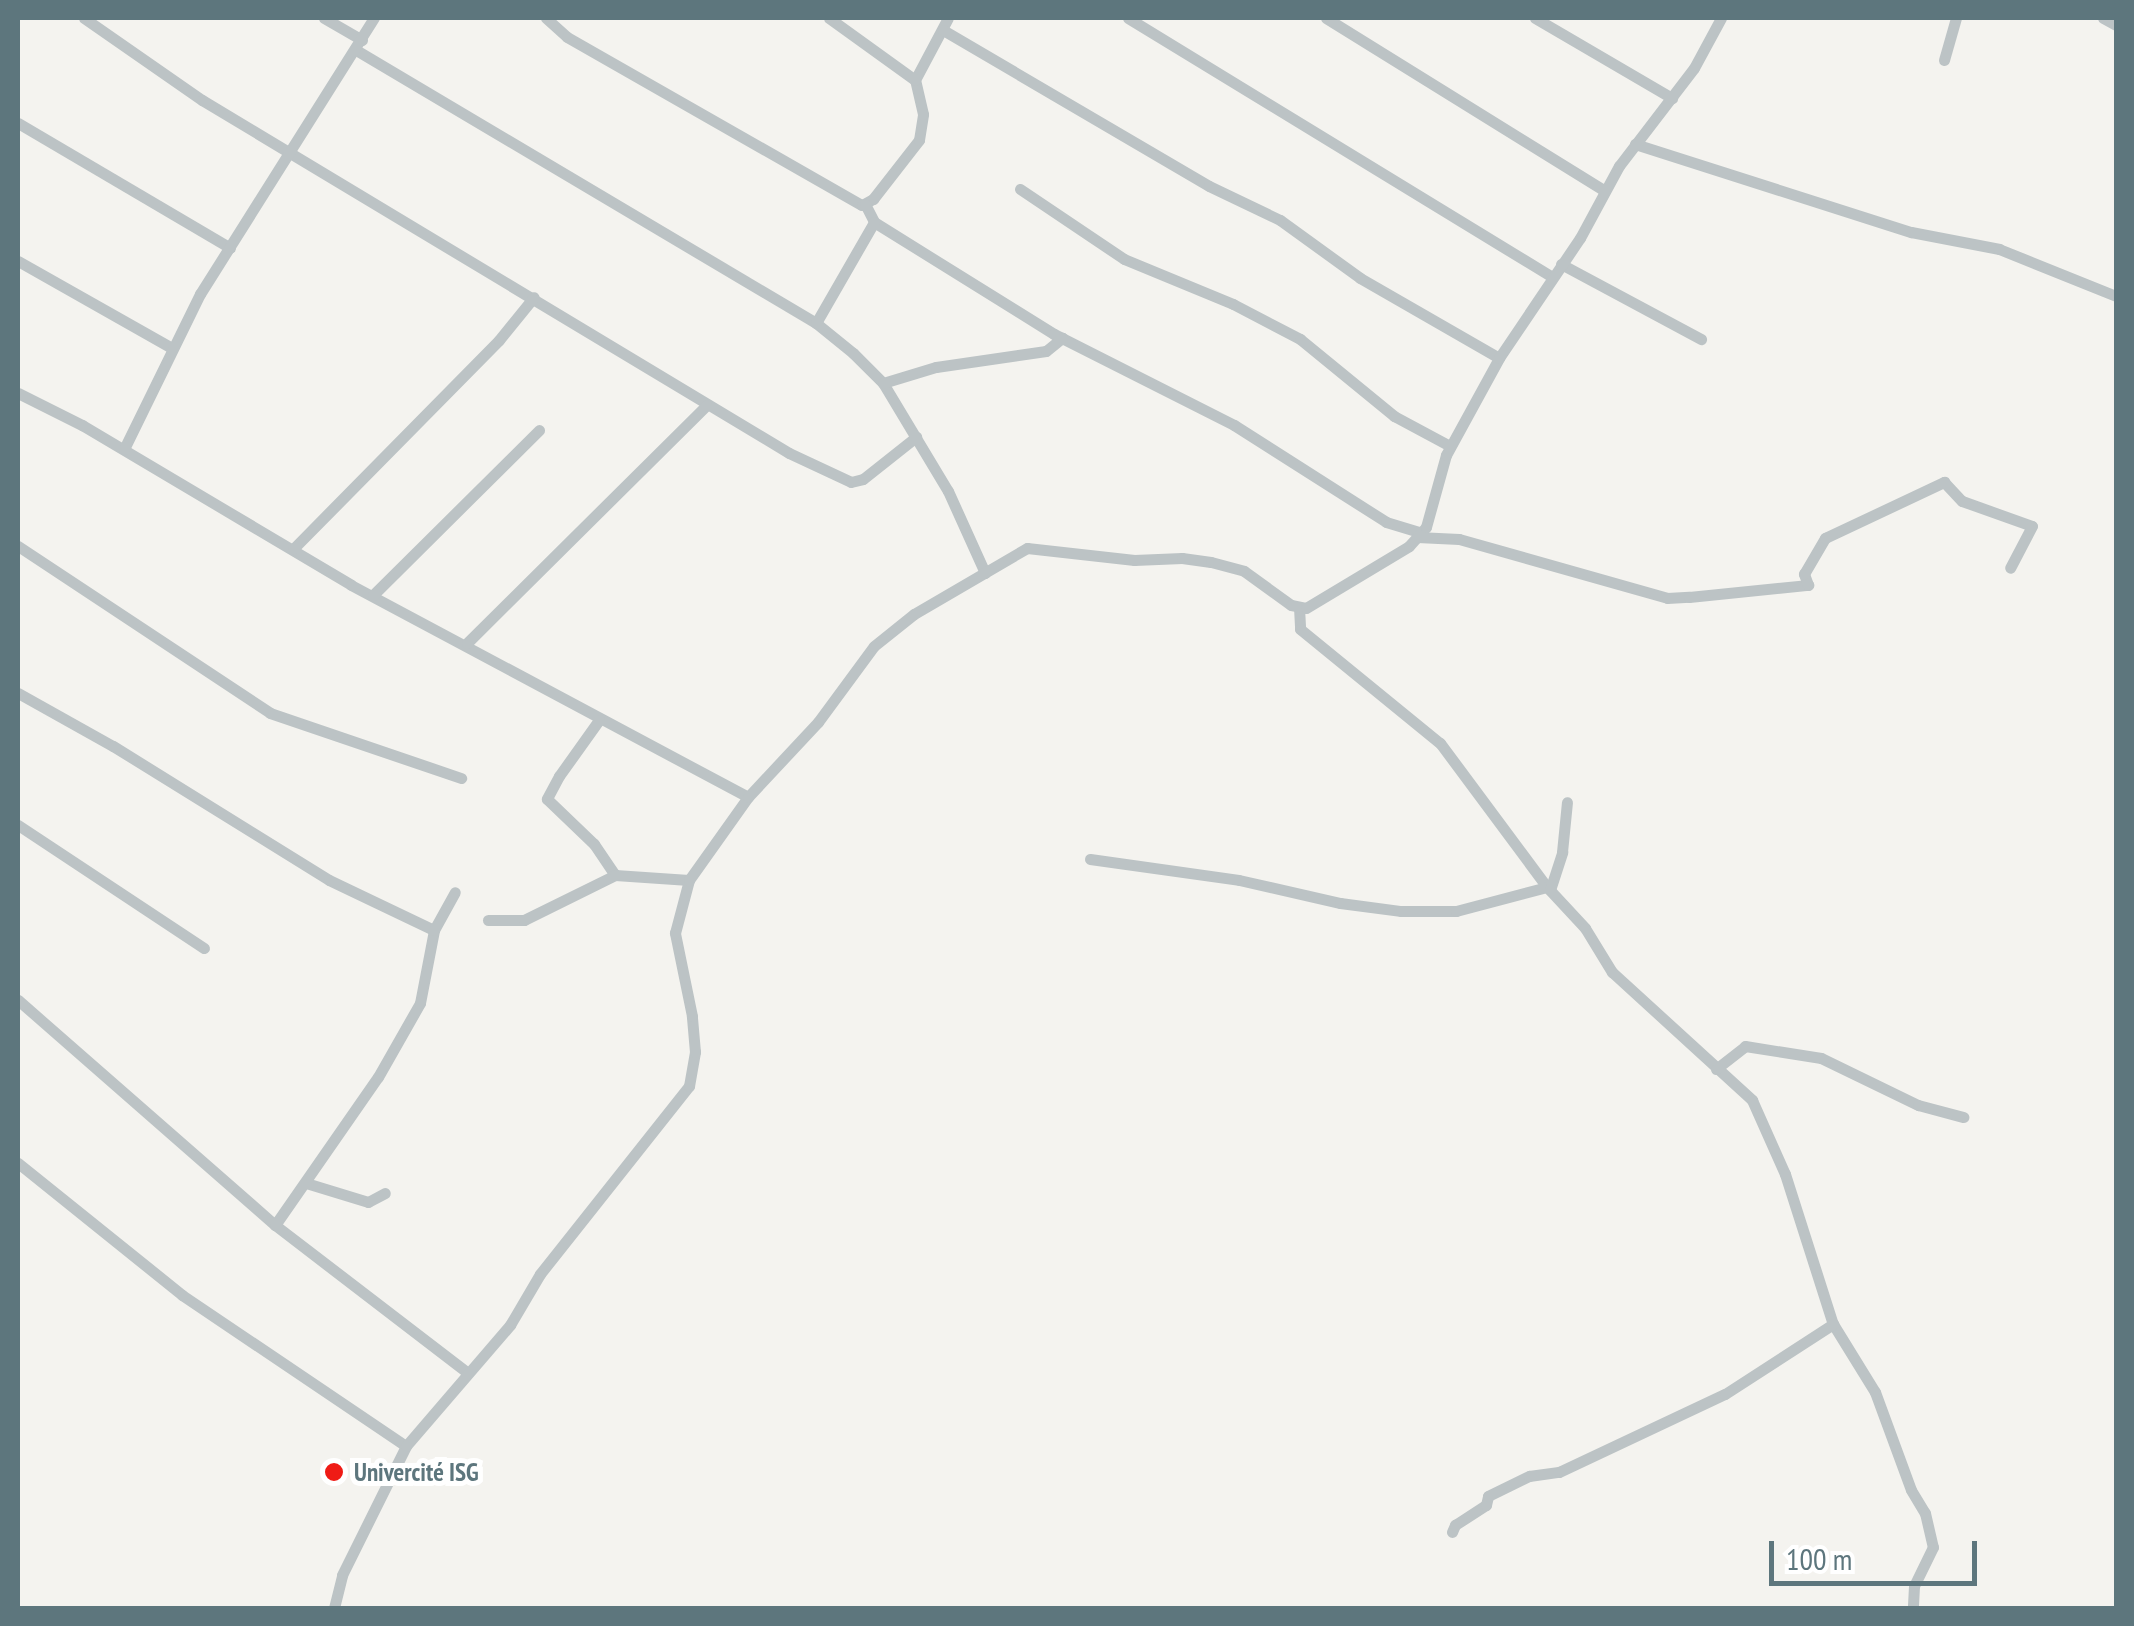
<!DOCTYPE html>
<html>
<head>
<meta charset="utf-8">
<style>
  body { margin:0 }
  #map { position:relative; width:2134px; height:1626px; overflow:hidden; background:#f4f3ef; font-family:"PT Sans Narrow",sans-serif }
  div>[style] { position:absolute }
  .minor>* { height:11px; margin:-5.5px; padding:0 5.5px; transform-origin:5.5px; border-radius:5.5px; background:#bcc3c5 }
  .dots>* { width:28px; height:28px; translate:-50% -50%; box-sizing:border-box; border:5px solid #fff; border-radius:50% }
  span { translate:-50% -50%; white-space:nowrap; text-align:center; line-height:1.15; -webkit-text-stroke:10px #fff; paint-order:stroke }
  .poi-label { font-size:25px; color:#5d767d; font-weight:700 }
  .left { translate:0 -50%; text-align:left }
  .frame { position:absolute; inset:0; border:20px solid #5d767d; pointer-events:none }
  .scale { position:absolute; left:1769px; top:1541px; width:208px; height:45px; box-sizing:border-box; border:5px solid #5d767d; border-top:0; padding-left:12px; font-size:30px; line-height:35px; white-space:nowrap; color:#5d767d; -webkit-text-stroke:8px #fff; paint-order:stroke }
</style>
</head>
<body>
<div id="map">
  <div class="minor">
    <i style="left:84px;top:18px;width:144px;rotate:34.8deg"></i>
    <i style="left:202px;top:100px;width:685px;rotate:31.02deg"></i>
    <i style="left:789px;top:453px;width:68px;rotate:25.1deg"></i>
    <i style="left:851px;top:482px;width:12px;rotate:-14deg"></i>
    <i style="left:863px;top:479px;width:68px;rotate:-38.4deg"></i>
    <i style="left:324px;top:18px;width:44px;rotate:30.1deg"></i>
    <i style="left:546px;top:18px;width:28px;rotate:42deg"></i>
    <i style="left:567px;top:37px;width:339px;rotate:29.7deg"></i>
    <i style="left:862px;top:205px;width:13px;rotate:-29deg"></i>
    <i style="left:873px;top:199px;width:75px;rotate:-52.1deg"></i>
    <i style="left:919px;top:140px;width:26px;rotate:-81deg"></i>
    <i style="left:923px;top:114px;width:35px;rotate:-103deg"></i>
    <i style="left:915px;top:80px;width:70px;rotate:-62deg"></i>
    <i style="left:829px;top:18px;width:106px;rotate:35.8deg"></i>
    <i style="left:1128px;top:18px;width:495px;rotate:31.4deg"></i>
    <i style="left:1326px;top:18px;width:326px;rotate:31.8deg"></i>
    <i style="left:1535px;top:18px;width:159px;rotate:30.3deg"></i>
    <i style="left:2103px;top:18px;width:15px;rotate:28deg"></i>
    <i style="left:943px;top:30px;width:308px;rotate:30.4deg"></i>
    <i style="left:1209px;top:186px;width:79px;rotate:25.6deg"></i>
    <i style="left:1280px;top:220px;width:99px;rotate:35.9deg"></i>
    <i style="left:1360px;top:278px;width:160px;rotate:29.9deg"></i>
    <i style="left:356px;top:50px;width:535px;rotate:30.69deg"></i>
    <i style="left:816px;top:323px;width:48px;rotate:39deg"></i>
    <i style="left:853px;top:353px;width:42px;rotate:45deg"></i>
    <i style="left:883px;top:383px;width:126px;rotate:59deg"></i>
    <i style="left:948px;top:491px;width:90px;rotate:65.7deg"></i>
    <i style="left:1944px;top:60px;width:44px;rotate:-74.1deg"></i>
    <i style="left:18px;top:123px;width:246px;rotate:30.5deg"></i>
    <i style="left:1635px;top:144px;width:290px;rotate:17.7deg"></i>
    <i style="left:1911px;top:232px;width:90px;rotate:10.9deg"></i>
    <i style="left:1999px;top:249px;width:126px;rotate:21.9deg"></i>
    <i style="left:1020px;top:189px;width:125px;rotate:33.9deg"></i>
    <i style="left:1124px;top:259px;width:118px;rotate:22.4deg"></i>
    <i style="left:1233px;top:304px;width:76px;rotate:27.6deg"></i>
    <i style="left:1300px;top:339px;width:122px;rotate:39.3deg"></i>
    <i style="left:1394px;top:416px;width:64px;rotate:28.2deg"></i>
    <i style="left:865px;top:204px;width:20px;rotate:63deg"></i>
    <i style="left:874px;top:222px;width:212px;rotate:31.9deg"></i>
    <i style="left:1054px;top:334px;width:202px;rotate:26.8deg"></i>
    <i style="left:1234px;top:425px;width:180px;rotate:32.5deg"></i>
    <i style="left:1386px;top:522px;width:38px;rotate:17deg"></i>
    <i style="left:18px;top:261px;width:177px;rotate:29.5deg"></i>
    <i style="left:1561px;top:264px;width:159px;rotate:28.2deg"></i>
    <i style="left:816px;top:323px;width:116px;rotate:-60.1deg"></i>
    <i style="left:883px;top:383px;width:55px;rotate:-16.8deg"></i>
    <i style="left:936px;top:367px;width:111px;rotate:-8.3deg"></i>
    <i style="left:1046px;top:351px;width:21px;rotate:-39deg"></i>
    <i style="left:18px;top:393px;width:72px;rotate:26.6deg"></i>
    <i style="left:82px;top:425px;width:313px;rotate:30.7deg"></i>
    <i style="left:351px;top:585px;width:450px;rotate:28.1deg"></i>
    <i style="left:124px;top:449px;width:173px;rotate:-63.9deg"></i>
    <i style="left:200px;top:294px;width:326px;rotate:-57.8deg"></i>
    <i style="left:1417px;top:537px;width:42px;rotate:2.7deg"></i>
    <i style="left:1459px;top:539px;width:216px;rotate:15.8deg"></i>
    <i style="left:1667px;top:598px;width:22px;rotate:-3deg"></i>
    <i style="left:1689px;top:597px;width:120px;rotate:-5.8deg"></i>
    <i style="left:1808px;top:585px;width:12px;rotate:-110deg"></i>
    <i style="left:1804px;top:574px;width:42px;rotate:-59.7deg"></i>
    <i style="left:1825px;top:538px;width:132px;rotate:-25.2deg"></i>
    <i style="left:1944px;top:482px;width:26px;rotate:47deg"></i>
    <i style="left:1962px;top:501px;width:74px;rotate:19.7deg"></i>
    <i style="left:2032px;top:526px;width:47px;rotate:117.6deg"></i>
    <i style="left:18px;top:546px;width:302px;rotate:33.5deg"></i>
    <i style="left:270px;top:713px;width:202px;rotate:18.8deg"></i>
    <i style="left:293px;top:549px;width:293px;rotate:-45.4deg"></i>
    <i style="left:499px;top:340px;width:55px;rotate:-50.9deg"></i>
    <i style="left:373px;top:595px;width:234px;rotate:-44.8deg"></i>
    <i style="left:1299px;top:607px;width:22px;rotate:87deg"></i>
    <i style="left:1300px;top:629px;width:181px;rotate:39.2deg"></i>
    <i style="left:1440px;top:743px;width:179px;rotate:53.4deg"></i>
    <i style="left:1547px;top:887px;width:56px;rotate:47.2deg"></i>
    <i style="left:1585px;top:928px;width:52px;rotate:58.5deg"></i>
    <i style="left:1612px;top:972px;width:190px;rotate:42.4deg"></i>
    <i style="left:1752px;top:1100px;width:81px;rotate:66deg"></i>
    <i style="left:1785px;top:1174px;width:157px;rotate:72.3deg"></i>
    <i style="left:1833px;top:1324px;width:80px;rotate:58.3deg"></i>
    <i style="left:1875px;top:1392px;width:104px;rotate:69.8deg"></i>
    <i style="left:1911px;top:1490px;width:27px;rotate:59deg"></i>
    <i style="left:1925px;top:1513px;width:35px;rotate:77deg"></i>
    <i style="left:1933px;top:1547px;width:43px;rotate:116deg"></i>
    <i style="left:1914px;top:1586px;width:22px;rotate:93deg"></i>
    <i style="left:467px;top:643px;width:337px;rotate:-44.8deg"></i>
    <i style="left:18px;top:693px;width:109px;rotate:29.2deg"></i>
    <i style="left:113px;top:746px;width:254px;rotate:31.8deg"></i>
    <i style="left:329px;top:880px;width:116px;rotate:25.5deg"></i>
    <i style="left:599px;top:720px;width:69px;rotate:125.5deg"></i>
    <i style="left:559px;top:776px;width:26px;rotate:118deg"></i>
    <i style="left:547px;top:799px;width:65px;rotate:43.8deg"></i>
    <i style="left:594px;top:844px;width:37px;rotate:56deg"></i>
    <i style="left:18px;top:825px;width:223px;rotate:33.5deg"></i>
    <i style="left:1090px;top:859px;width:150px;rotate:8deg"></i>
    <i style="left:1239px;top:880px;width:104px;rotate:12.8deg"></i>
    <i style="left:1340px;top:903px;width:62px;rotate:7.5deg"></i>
    <i style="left:1401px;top:911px;width:55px"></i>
    <i style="left:1456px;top:911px;width:94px;rotate:-14.8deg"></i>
    <i style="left:1550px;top:890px;width:40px;rotate:-72deg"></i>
    <i style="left:1562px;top:852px;width:50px;rotate:-84.3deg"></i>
    <i style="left:488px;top:920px;width:36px"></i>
    <i style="left:524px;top:920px;width:102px;rotate:-26.3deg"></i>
    <i style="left:615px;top:875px;width:74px;rotate:3.9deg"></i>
    <i style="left:18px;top:1000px;width:342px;rotate:41.2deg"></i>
    <i style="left:275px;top:1225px;width:243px;rotate:37.5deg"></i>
    <i style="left:1716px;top:1069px;width:37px;rotate:-38deg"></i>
    <i style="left:1745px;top:1046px;width:77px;rotate:9deg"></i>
    <i style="left:1821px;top:1058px;width:108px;rotate:25.9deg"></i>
    <i style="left:1918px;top:1105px;width:47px;rotate:14.9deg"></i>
    <i style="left:18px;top:1163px;width:211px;rotate:38.8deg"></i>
    <i style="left:182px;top:1295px;width:270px;rotate:34deg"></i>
    <i style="left:306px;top:1183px;width:65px;rotate:17deg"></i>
    <i style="left:368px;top:1202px;width:19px;rotate:-28deg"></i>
    <i style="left:275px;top:1225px;width:180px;rotate:-55.2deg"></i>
    <i style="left:378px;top:1077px;width:85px;rotate:-60.4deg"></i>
    <i style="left:420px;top:1003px;width:74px;rotate:-79.1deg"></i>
    <i style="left:434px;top:930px;width:43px;rotate:-61.1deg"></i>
    <i style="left:1452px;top:1532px;width:8px;rotate:-67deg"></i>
    <i style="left:1455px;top:1525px;width:37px;rotate:-33deg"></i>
    <i style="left:1486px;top:1505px;width:9px;rotate:-77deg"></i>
    <i style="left:1488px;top:1496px;width:46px;rotate:-26deg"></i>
    <i style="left:1529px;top:1476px;width:30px;rotate:-8deg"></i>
    <i style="left:1559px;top:1472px;width:183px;rotate:-25.2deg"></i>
    <i style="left:1725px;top:1394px;width:129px;rotate:-32.9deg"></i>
    <i style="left:334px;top:1608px;width:34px;rotate:-76deg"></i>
    <i style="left:342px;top:1575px;width:144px;rotate:-63.6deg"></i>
    <i style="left:406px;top:1446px;width:160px;rotate:-49.3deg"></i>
    <i style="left:510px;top:1325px;width:59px;rotate:-59.5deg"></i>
    <i style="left:540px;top:1274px;width:240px;rotate:-51.6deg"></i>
    <i style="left:689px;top:1086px;width:35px;rotate:-80deg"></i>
    <i style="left:695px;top:1052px;width:36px;rotate:-95deg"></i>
    <i style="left:692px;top:1016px;width:85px;rotate:-101.6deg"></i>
    <i style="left:675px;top:933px;width:55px;rotate:-75.2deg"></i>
    <i style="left:689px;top:880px;width:102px;rotate:-54.6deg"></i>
    <i style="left:748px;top:797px;width:103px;rotate:-47deg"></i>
    <i style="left:818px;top:722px;width:94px;rotate:-53.6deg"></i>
    <i style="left:874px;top:646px;width:51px;rotate:-38.7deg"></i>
    <i style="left:914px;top:614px;width:131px;rotate:-30.3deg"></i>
    <i style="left:1027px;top:548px;width:108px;rotate:6.4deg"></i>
    <i style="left:1134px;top:560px;width:48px;rotate:-2.4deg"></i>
    <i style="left:1182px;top:558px;width:29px;rotate:8deg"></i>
    <i style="left:1211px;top:562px;width:34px;rotate:15deg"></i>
    <i style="left:1244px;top:571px;width:58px;rotate:35.9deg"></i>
    <i style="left:1291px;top:605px;width:15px;rotate:11deg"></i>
    <i style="left:1306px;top:608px;width:120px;rotate:-31deg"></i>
    <i style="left:1409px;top:546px;width:25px;rotate:-48deg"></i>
    <i style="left:1426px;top:527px;width:75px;rotate:-74.5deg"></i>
    <i style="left:1446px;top:455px;width:111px;rotate:-61.3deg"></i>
    <i style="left:1499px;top:358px;width:145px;rotate:-56deg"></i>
    <i style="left:1580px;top:238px;width:82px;rotate:-61.6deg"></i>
    <i style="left:1619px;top:166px;width:123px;rotate:-52.6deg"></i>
    <i style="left:1694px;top:68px;width:57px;rotate:-61.6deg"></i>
  </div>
  <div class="dots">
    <i style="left:334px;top:1472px;background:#ef1b15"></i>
  </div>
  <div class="poi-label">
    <span class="left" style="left:354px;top:1472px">Univercité ISG</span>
  </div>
  <div class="frame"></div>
  <div class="scale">100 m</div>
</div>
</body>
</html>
